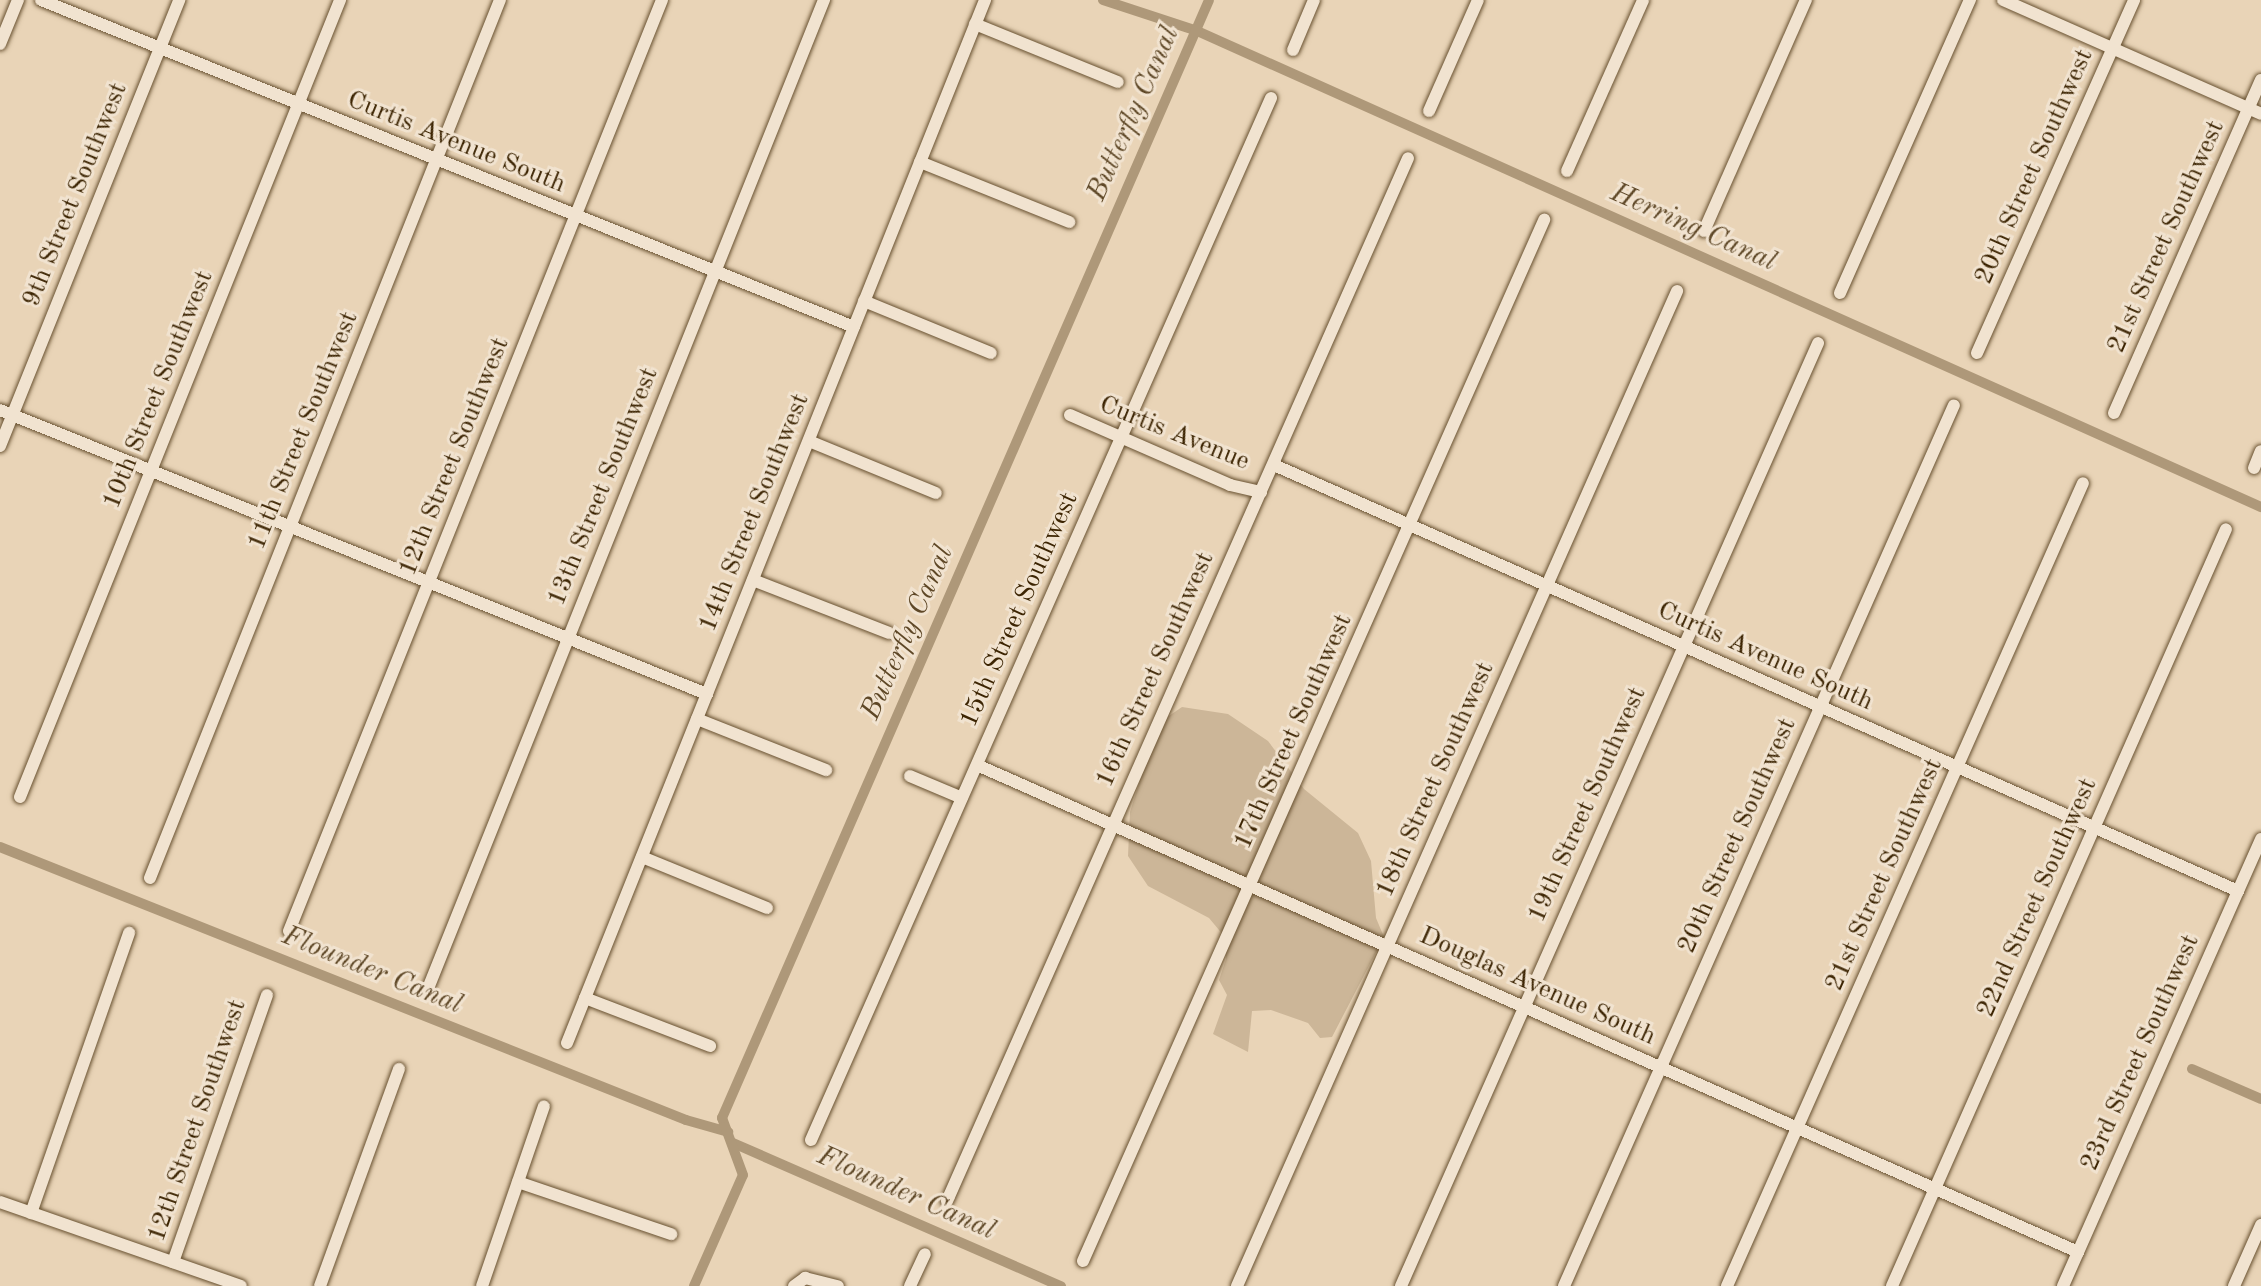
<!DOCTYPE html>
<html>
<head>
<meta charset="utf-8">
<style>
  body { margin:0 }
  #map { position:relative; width:2261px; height:1286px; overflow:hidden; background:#e9d4b7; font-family:"Old Standard TT",serif }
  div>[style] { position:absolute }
  .green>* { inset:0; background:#ccb698 }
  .canal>* { height:10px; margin:-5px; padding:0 5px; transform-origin:5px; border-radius:5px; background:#ae9879 }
  .roads { filter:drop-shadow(0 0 2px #67502f) drop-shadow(0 0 2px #67502f) }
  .minor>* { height:12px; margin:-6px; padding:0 6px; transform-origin:6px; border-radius:6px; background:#f1e3d0 }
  span { translate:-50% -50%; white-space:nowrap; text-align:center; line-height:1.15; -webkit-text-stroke:6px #f1e3d0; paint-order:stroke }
  .street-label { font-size:26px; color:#3c2402 }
  .water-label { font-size:28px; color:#5e4726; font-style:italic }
</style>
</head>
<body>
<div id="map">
  <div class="green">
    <i style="clip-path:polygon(1182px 707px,1228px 714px,1268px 741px,1304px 789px,1358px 833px,1371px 861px,1376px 918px,1384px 937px,1332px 1037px,1320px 1038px,1308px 1023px,1271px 1010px,1252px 1011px,1248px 1052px,1213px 1034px,1227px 995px,1219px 980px,1226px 959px,1224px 936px,1209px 918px,1148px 886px,1128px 856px,1130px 812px,1141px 777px,1166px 718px)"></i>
  </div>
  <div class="canal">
    <i style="left:1103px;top:0;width:97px;rotate:18.1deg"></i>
    <i style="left:1195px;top:30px;width:1168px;rotate:24.11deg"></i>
    <i style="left:0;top:847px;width:738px;rotate:21.7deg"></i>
    <i style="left:686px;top:1120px;width:44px;rotate:15.9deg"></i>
    <i style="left:2192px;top:1069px;width:75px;rotate:23.5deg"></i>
    <i style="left:733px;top:1143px;width:358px;rotate:23.6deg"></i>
    <i style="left:694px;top:1286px;width:121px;rotate:-66.2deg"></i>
    <i style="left:743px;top:1175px;width:61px;rotate:-110.2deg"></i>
    <i style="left:722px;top:1118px;width:1219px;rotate:-66.46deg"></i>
  </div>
  <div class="roads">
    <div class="minor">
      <i style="left:41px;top:0;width:876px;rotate:21.91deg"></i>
      <i style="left:2003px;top:0;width:282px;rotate:23.8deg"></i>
      <i style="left:975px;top:24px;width:154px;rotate:22.1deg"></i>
      <i style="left:0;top:44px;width:48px;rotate:-67.8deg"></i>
      <i style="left:1293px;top:50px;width:54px;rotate:-67.2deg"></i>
      <i style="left:1429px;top:111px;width:121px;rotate:-66.2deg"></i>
      <i style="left:920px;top:162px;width:161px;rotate:21.9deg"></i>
      <i style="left:1567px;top:171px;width:187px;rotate:-66deg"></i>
      <i style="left:1704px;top:231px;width:253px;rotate:-66.2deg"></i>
      <i style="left:1840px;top:293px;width:321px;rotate:-66.1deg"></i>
      <i style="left:864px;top:301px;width:137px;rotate:22.3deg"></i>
      <i style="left:1977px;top:353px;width:386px;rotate:-66deg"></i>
      <i style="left:0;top:410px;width:762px;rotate:21.89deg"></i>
      <i style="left:2114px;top:413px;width:364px;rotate:-66.2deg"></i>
      <i style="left:1070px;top:415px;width:175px;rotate:23.6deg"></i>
      <i style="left:1230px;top:485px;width:32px;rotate:13deg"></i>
      <i style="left:809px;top:441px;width:137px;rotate:22.3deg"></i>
      <i style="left:0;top:446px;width:481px;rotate:-68.1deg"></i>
      <i style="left:1274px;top:465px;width:1054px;rotate:23.84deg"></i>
      <i style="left:2254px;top:468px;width:18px;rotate:-68deg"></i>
      <i style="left:753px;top:580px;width:146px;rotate:21.3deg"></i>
      <i style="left:697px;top:719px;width:139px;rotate:21.6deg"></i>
      <i style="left:977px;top:765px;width:1204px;rotate:23.86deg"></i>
      <i style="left:910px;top:776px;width:56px;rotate:22.9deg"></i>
      <i style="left:20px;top:797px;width:859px;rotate:-68.12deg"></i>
      <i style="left:642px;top:857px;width:135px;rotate:22.2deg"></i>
      <i style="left:150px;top:878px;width:945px;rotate:-68.27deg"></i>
      <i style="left:289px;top:931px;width:1003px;rotate:-68.17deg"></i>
      <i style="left:427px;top:991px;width:1068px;rotate:-68.17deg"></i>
      <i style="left:585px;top:998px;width:134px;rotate:21deg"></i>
      <i style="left:567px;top:1043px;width:1124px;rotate:-68.16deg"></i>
      <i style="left:811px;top:1140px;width:1139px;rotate:-66.18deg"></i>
      <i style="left:518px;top:1182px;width:162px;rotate:18.8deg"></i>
      <i style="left:947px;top:1201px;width:1140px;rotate:-66.15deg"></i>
      <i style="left:0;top:1202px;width:255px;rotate:19.2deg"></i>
      <i style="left:31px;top:1213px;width:297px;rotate:-70.7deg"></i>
      <i style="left:1083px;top:1261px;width:1139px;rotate:-66.11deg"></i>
      <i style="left:173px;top:1262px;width:283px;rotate:-70.6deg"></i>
      <i style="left:320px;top:1286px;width:231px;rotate:-70deg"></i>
      <i style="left:482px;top:1286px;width:190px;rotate:-71deg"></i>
      <i style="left:794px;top:1286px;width:14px;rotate:-36deg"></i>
      <i style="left:805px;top:1278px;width:34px;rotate:14deg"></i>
      <i style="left:910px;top:1286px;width:35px;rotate:-65deg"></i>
      <i style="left:1237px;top:1286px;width:1088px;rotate:-66.14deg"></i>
      <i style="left:1401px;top:1286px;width:1031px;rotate:-66.14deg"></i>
      <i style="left:1564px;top:1286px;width:963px;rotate:-66.12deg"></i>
      <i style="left:1727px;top:1286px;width:878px;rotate:-66.09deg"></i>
      <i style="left:1892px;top:1286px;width:827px;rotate:-66.19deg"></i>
      <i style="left:2063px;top:1286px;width:489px;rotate:-66.1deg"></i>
      <i style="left:2234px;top:1286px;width:67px;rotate:-66.1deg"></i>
    </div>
  </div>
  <div class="street-label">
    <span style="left:456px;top:143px;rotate:22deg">Curtis Avenue South</span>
    <span style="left:2035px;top:167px;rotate:-66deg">20th Street Southwest</span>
    <span style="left:76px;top:195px;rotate:-68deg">9th Street Southwest</span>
    <span style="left:2167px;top:237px;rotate:-66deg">21st Street Southwest</span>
    <span style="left:159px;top:390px;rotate:-68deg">10th Street Southwest</span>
    <span style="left:304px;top:431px;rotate:-68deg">11th Street Southwest</span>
    <span style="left:1174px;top:434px;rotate:22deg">Curtis Avenue</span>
    <span style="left:455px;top:457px;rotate:-68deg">12th Street Southwest</span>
    <span style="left:604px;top:487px;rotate:-68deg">13th Street Southwest</span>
    <span style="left:755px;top:513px;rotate:-68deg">14th Street Southwest</span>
    <span style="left:1020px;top:610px;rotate:-66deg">15th Street Southwest</span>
    <span style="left:1765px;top:657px;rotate:24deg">Curtis Avenue South</span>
    <span style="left:1156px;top:670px;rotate:-66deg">16th Street Southwest</span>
    <span style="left:1294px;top:732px;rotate:-66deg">17th Street Southwest</span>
    <span style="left:1436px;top:780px;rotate:-66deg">18th Street Southwest</span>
    <span style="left:1588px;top:805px;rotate:-66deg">19th Street Southwest</span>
    <span style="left:1738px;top:836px;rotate:-66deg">20th Street Southwest</span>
    <span style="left:1885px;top:875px;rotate:-66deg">21st Street Southwest</span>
    <span style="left:2038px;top:898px;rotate:-66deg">22nd Street Southwest</span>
    <span style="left:1537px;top:987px;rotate:24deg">Douglas Avenue South</span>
    <span style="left:2141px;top:1053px;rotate:-66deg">23rd Street Southwest</span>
    <span style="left:198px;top:1121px;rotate:-71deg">12th Street Southwest</span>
  </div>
  <div class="water-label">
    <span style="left:1134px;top:114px;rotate:-66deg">Butterfly Canal</span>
    <span style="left:1693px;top:228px;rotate:24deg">Herring Canal</span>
    <span style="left:908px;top:633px;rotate:-66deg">Butterfly Canal</span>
    <span style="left:372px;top:971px;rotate:22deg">Flounder Canal</span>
    <span style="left:906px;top:1194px;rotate:24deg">Flounder Canal</span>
  </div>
</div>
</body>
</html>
